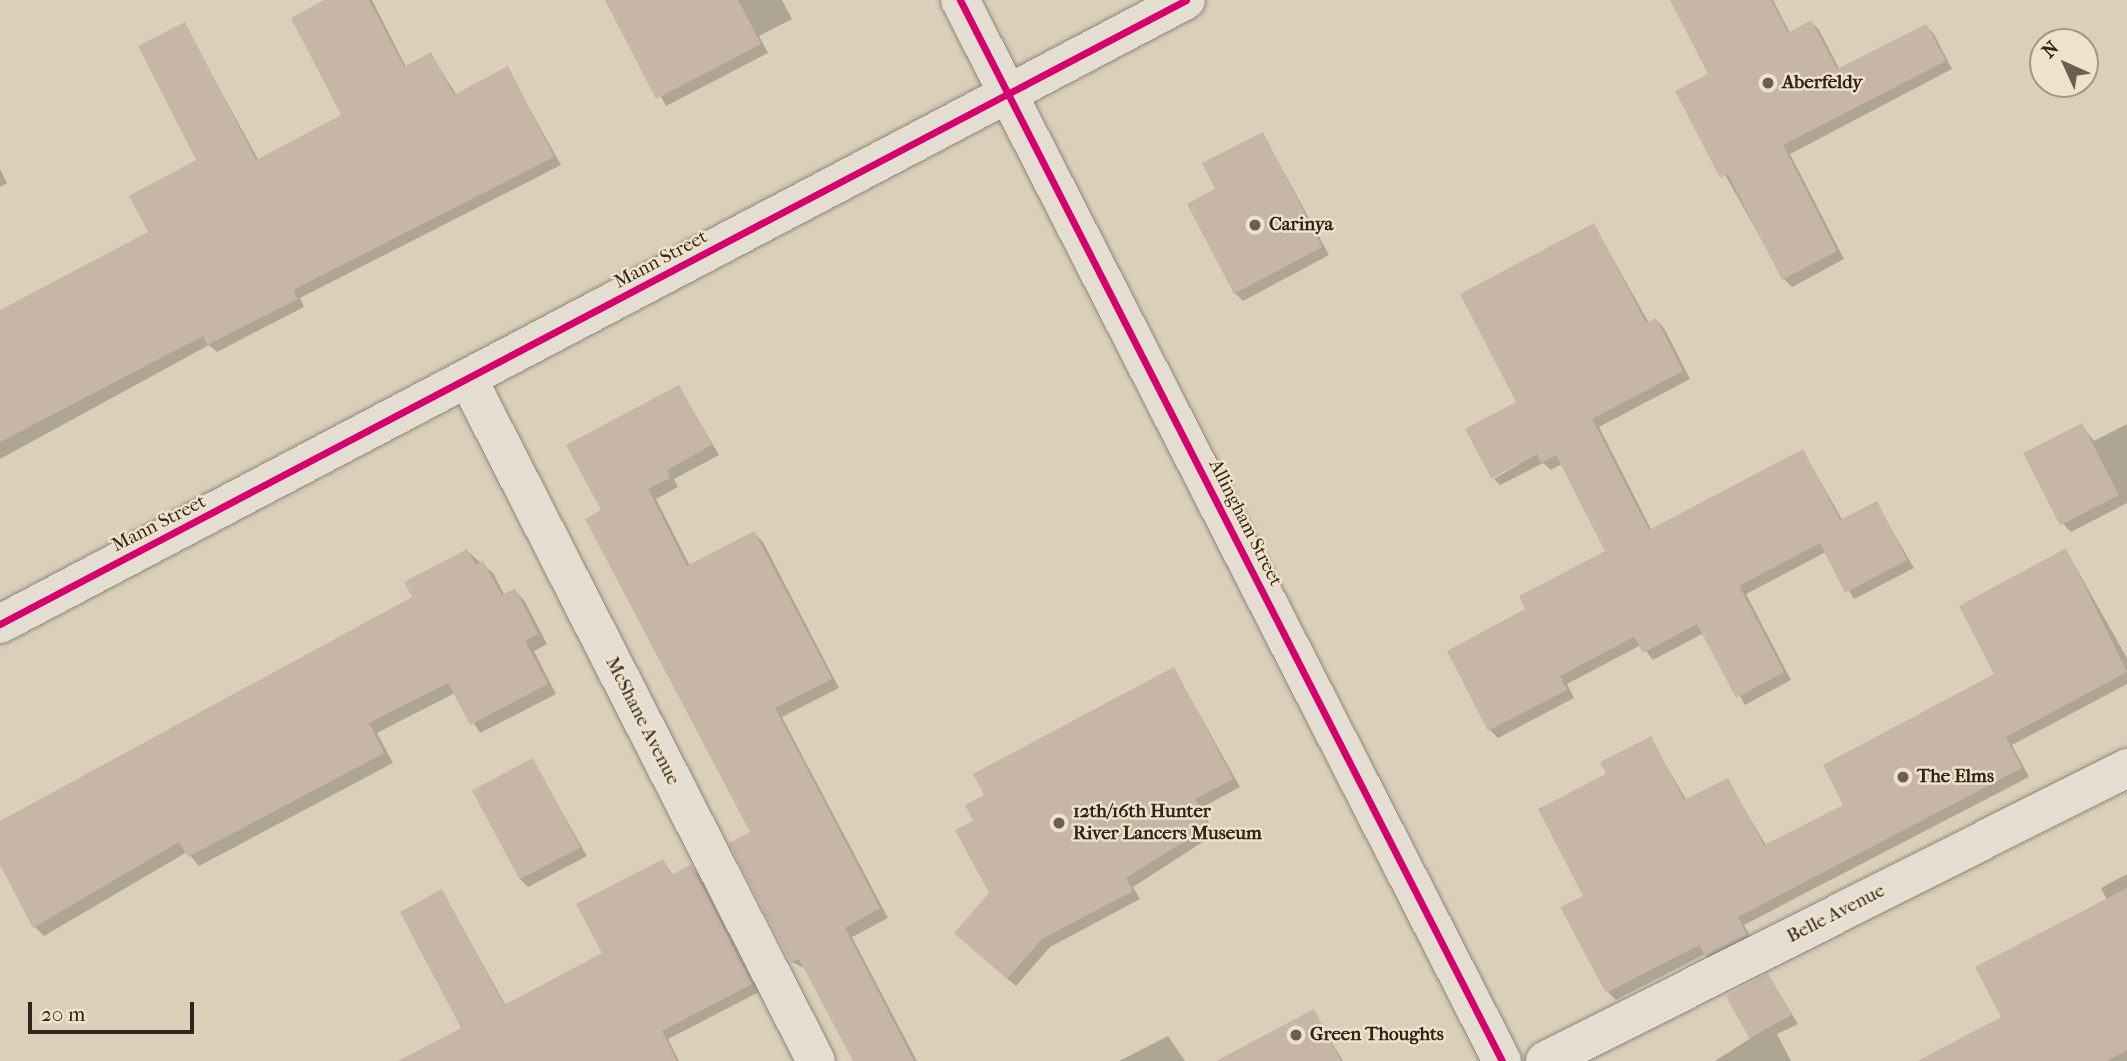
<!DOCTYPE html>
<html>
<head>
<meta charset="utf-8">
<style>
  body { margin:0 }
  #map { position:relative; width:2127px; height:1061px; overflow:hidden; background:#dbcfba; font-family:"IM FELL French Canon",serif }
  div>[style] { position:absolute }
  .shadow>* { inset:0; background:#0003 }
  .building>* { inset:0; background:#c7b6a7; transform-origin:0 0 }
  .roads { filter:drop-shadow(0 0 2px #90887c) drop-shadow(0 0 2px #90887c) }
  .minor>* { height:38px; margin:-19px; padding:0 19px; transform-origin:19px; border-radius:19px; background:#e3ddd2 }
  .cycleway>* { height:7px; margin:-3.5px; padding:0 3.5px; transform-origin:3.5px; border-radius:3.5px; background:#d6006c }
  .dots>* { width:19px; height:19px; translate:-50% -50%; box-sizing:border-box; border:4px solid #f0e2ca; border-radius:50% }
  span { translate:-50% -50%; white-space:nowrap; text-align:center; line-height:1.15; -webkit-text-stroke:5px #f0e2ca; paint-order:stroke }
  .poi-label { font-size:19px; color:#2c251b; font-weight:700 }
  .left { translate:0 -50%; text-align:left }
  .street-label { font-size:19px; color:#2c251b }
  .north { position:absolute; left:2029px; top:28px; width:70px; height:70px; box-sizing:border-box; background:#f0e2ca; border:2px solid #a29684; border-radius:50%; rotate:315deg; font-size:19px; font-weight:700; line-height:28px; text-align:center; color:#2c251b }
  .north::after { content:''; display:block; margin:auto; width:24px; height:32px; background:#696053; clip-path:polygon(50% 0,100% 100%,50% 72%,0 100%) }
  .scale { position:absolute; left:28px; top:1002px; width:166px; height:32px; box-sizing:border-box; border:4px solid #2c251b; border-top:0; padding-left:9px; font-size:21px; line-height:24px; white-space:nowrap; color:#2c251b; -webkit-text-stroke:5px #f0e2ca; paint-order:stroke }
</style>
</head>
<body>
<div id="map">
  <div class="shadow">
    <i style="clip-path:polygon(327px 0,372px 0,406px 67px,431px 54px,457px 96px,507px 68px,561px 165px,300px 298px,304px 307px,217px 352px,209px 345px,0 459px,0 312px,151px 233px,198px 160px,184px 24px,259px 161px,344px 116px)"></i>
    <i style="clip-path:polygon(607px 0,782px 0,792px 19px,759px 36px,768px 53px,666px 106px)"></i>
    <i style="clip-path:polygon(1672px 0,1773px 0,1790px 33px,1811px 22px,1819px 30px,1840px 70px,1926px 26px,1934px 34px,1952px 69px,1790px 154px,1844px 259px,1792px 287px,1784px 279px,1678px 92px,1710px 75px)"></i>
    <i style="clip-path:polygon(1263px 134px,1329px 255px,1243px 301px,1235px 293px,1217px 190px)"></i>
    <i style="clip-path:polygon(0 169px,7px 183px,0 187px)"></i>
    <i style="clip-path:polygon(1594px 225px,1649px 323px,1656px 320px,1664px 328px,1690px 379px,1599px 427px,1652px 531px,1803px 451px,1843px 521px,1876px 503px,1914px 568px,1854px 599px,1826px 552px,1746px 594px,1791px 680px,1745px 705px,1704px 633px,1653px 660px,1641px 645px,1567px 684px,1574px 698px,1498px 738px,1490px 730px,1527px 610px,1607px 551px,1562px 464px,1551px 470px,1543px 463px,1500px 485px,1494px 479px,1544px 449px,1492px 478px,1467px 429px,1519px 403px)"></i>
    <i style="clip-path:polygon(679px 387px,719px 455px,674px 479px,678px 487px,656px 499px,690px 566px,754px 533px,763px 542px,839px 688px,782px 717px,888px 918px,852px 937px,917px 1061px,855px 1061px,806px 969px,792px 962px,752px 833px,603px 511px)"></i>
    <i style="clip-path:polygon(2127px 424px,2127px 503px,2071px 532px,2063px 524px,2082px 425px,2094px 441px)"></i>
    <i style="clip-path:polygon(2066px 550px,2127px 658px,2127px 684px,2012px 745px,2029px 777px,1744px 925px,1754px 943px,1714px 963px,1705px 954px,1616px 1000px,1608px 992px,1563px 908px,1585px 896px,1608px 774px,1650px 738px,1687px 801px,1727px 780px,1766px 845px,1846px 805px,1997px 675px)"></i>
    <i style="clip-path:polygon(467px 551px,493px 573px,505px 596px,515px 591px,524px 600px,547px 644px,534px 651px,556px 694px,480px 733px,455px 693px,377px 733px,393px 763px,199px 866px,187px 852px,44px 936px,35px 927px,0 861px,0 823px,415px 598px)"></i>
    <i style="clip-path:polygon(1174px 669px,1240px 787px,1201px 808px,1215px 834px,1133px 887px,1140px 899px,1050px 947px,1016px 986px,964px 941px,991px 893px,975px 822px)"></i>
    <i style="clip-path:polygon(533px 761px,587px 856px,528px 887px,520px 879px)"></i>
    <i style="clip-path:polygon(663px 861px,674px 876px,691px 867px,699px 875px,759px 992px,668px 1039px,679px 1061px,401px 1061px,463px 1028px,442px 891px,506px 1006px,604px 954px)"></i>
    <i style="clip-path:polygon(2127px 874px,2127px 1061px,1921px 1061px,2004px 1018px,2107px 900px,2101px 888px)"></i>
    <i style="clip-path:polygon(1768px 975px,1798px 1024px,1777px 1034px,1791px 1061px,1715px 1061px,1751px 1038px)"></i>
    <i style="clip-path:polygon(1313px 1011px,1343px 1061px,1219px 1061px)"></i>
    <i style="clip-path:polygon(1168px 1036px,1185px 1061px,1119px 1061px)"></i>
  </div>
  <div class="building">
    <i style="clip-path:polygon(324px 0,369px 0,404px 67px,431px 52px,454px 95px,508px 66px,554px 157px,293px 290px,298px 299px,207px 345px,203px 336px,0 442px,0 310px,148px 232px,129px 196px,196px 160px,138px 46px,185px 22px,256px 160px,341px 115px,291px 18px)"></i>
    <i style="clip-path:polygon(605px 0,738px 0,761px 44px,656px 99px)"></i>
    <i style="clip-path:polygon(1670px 0,1771px 0,1788px 33px,1811px 20px,1837px 69px,1926px 24px,1946px 61px,1783px 145px,1837px 251px,1782px 280px,1728px 174px,1720px 178px,1675px 91px,1708px 74px)"></i>
    <i style="clip-path:polygon(1263px 132px,1322px 247px,1234px 294px,1187px 204px,1215px 189px,1202px 163px)"></i>
    <i style="clip-path:polygon(1594px 223px,1646px 323px,1656px 318px,1683px 371px,1592px 419px,1649px 530px,1803px 449px,1840px 520px,1877px 501px,1907px 560px,1845px 593px,1820px 543px,1739px 586px,1784px 672px,1736px 698px,1697px 624px,1643px 653px,1634px 637px,1560px 676px,1567px 690px,1488px 731px,1447px 651px,1525px 609px,1519px 596px,1605px 551px,1556px 455px,1541px 463px,1537px 454px,1491px 478px,1465px 429px,1516px 402px,1460px 294px)"></i>
    <i style="clip-path:polygon(679px 385px,712px 445px,667px 470px,670px 478px,648px 489px,687px 566px,754px 531px,832px 679px,775px 708px,880px 908px,845px 928px,914px 1061px,853px 1061px,799px 959px,791px 963px,729px 843px,750px 832px,585px 519px,601px 510px,566px 445px)"></i>
    <i style="left:2082px;top:423px;width:81px;height:66px;rotate:63deg"></i>
    <i style="clip-path:polygon(2066px 548px,2127px 672px,2006px 737px,2022px 768px,1738px 917px,1747px 935px,1705px 956px,1699px 945px,1606px 993px,1560px 907px,1583px 896px,1538px 809px,1606px 774px,1600px 762px,1651px 736px,1684px 800px,1728px 778px,1764px 845px,1843px 805px,1823px 765px,1994px 674px,1959px 606px)"></i>
    <i style="clip-path:polygon(467px 549px,476px 565px,483px 561px,502px 595px,515px 588px,538px 634px,525px 641px,548px 684px,470px 725px,448px 683px,369px 723px,384px 753px,188px 857px,179px 842px,33px 928px,0 865px,0 821px,412px 597px,404px 582px)"></i>
    <i style="clip-path:polygon(1174px 667px,1233px 779px,1195px 799px,1209px 826px,1126px 878px,1133px 891px,1042px 939px,1007px 979px,954px 933px,989px 893px,955px 830px,973px 821px,965px 805px,984px 795px,973px 774px)"></i>
    <i style="left:533px;top:758px;width:101px;height:69px;rotate:62deg"></i>
    <i style="clip-path:polygon(663px 859px,672px 875px,691px 864px,752px 984px,662px 1031px,677px 1061px,398px 1061px,461px 1028px,400px 912px,442px 889px,504px 1005px,602px 953px,576px 904px)"></i>
    <i style="clip-path:polygon(2127px 888px,2127px 1050px,2107px 1061px,1917px 1061px,2001px 1017px,1975px 967px)"></i>
    <i style="left:1768px;top:973px;width:48px;height:48px;rotate:61deg"></i>
    <i style="clip-path:polygon(1314px 1009px,1341px 1061px,1216px 1061px)"></i>
  </div>
  <div class="roads">
    <div class="minor">
      <i style="left:960px;top:0;width:1191px;rotate:62.94deg"></i>
      <i style="left:469px;top:381px;width:763px;rotate:62.97deg"></i>
      <i style="left:0;top:624px;width:1340px;rotate:-27.75deg"></i>
      <i style="left:1545px;top:1061px;width:652px;rotate:-26.72deg"></i>
    </div>
  </div>
  <div class="cycleway">
    <i style="left:960px;top:0;width:1191px;rotate:62.94deg"></i>
    <i style="left:0;top:624px;width:1340px;rotate:-27.75deg"></i>
  </div>
  <div class="dots">
    <i style="left:1768px;top:83px;background:#696053"></i>
    <i style="left:1255px;top:225px;background:#696053"></i>
    <i style="left:1903px;top:777px;background:#696053"></i>
    <i style="left:1059px;top:823px;background:#696053"></i>
    <i style="left:1296px;top:1035px;background:#696053"></i>
  </div>
  <div class="poi-label">
    <span class="left" style="left:1782px;top:83px">Aberfeldy</span>
    <span class="left" style="left:1269px;top:225px">Carinya</span>
    <span class="left" style="left:1917px;top:777px">The Elms</span>
    <span class="left" style="left:1073px;top:823px">12th/16th Hunter<br>River Lancers Museum</span>
    <span class="left" style="left:1310px;top:1035px">Green Thoughts</span>
  </div>
  <div class="street-label">
    <span style="left:661px;top:260px;rotate:-28deg">Mann Street</span>
    <span style="left:1245px;top:523px;rotate:63deg">Allingham Street</span>
    <span style="left:159px;top:524px;rotate:-27deg">Mann Street</span>
    <span style="left:642px;top:721px;rotate:63deg">McShane Avenue</span>
    <span style="left:1836px;top:914px;rotate:-27deg">Belle Avenue</span>
  </div>
  <div class="north">N</div>
  <div class="scale">20 m</div>
</div>
</body>
</html>
